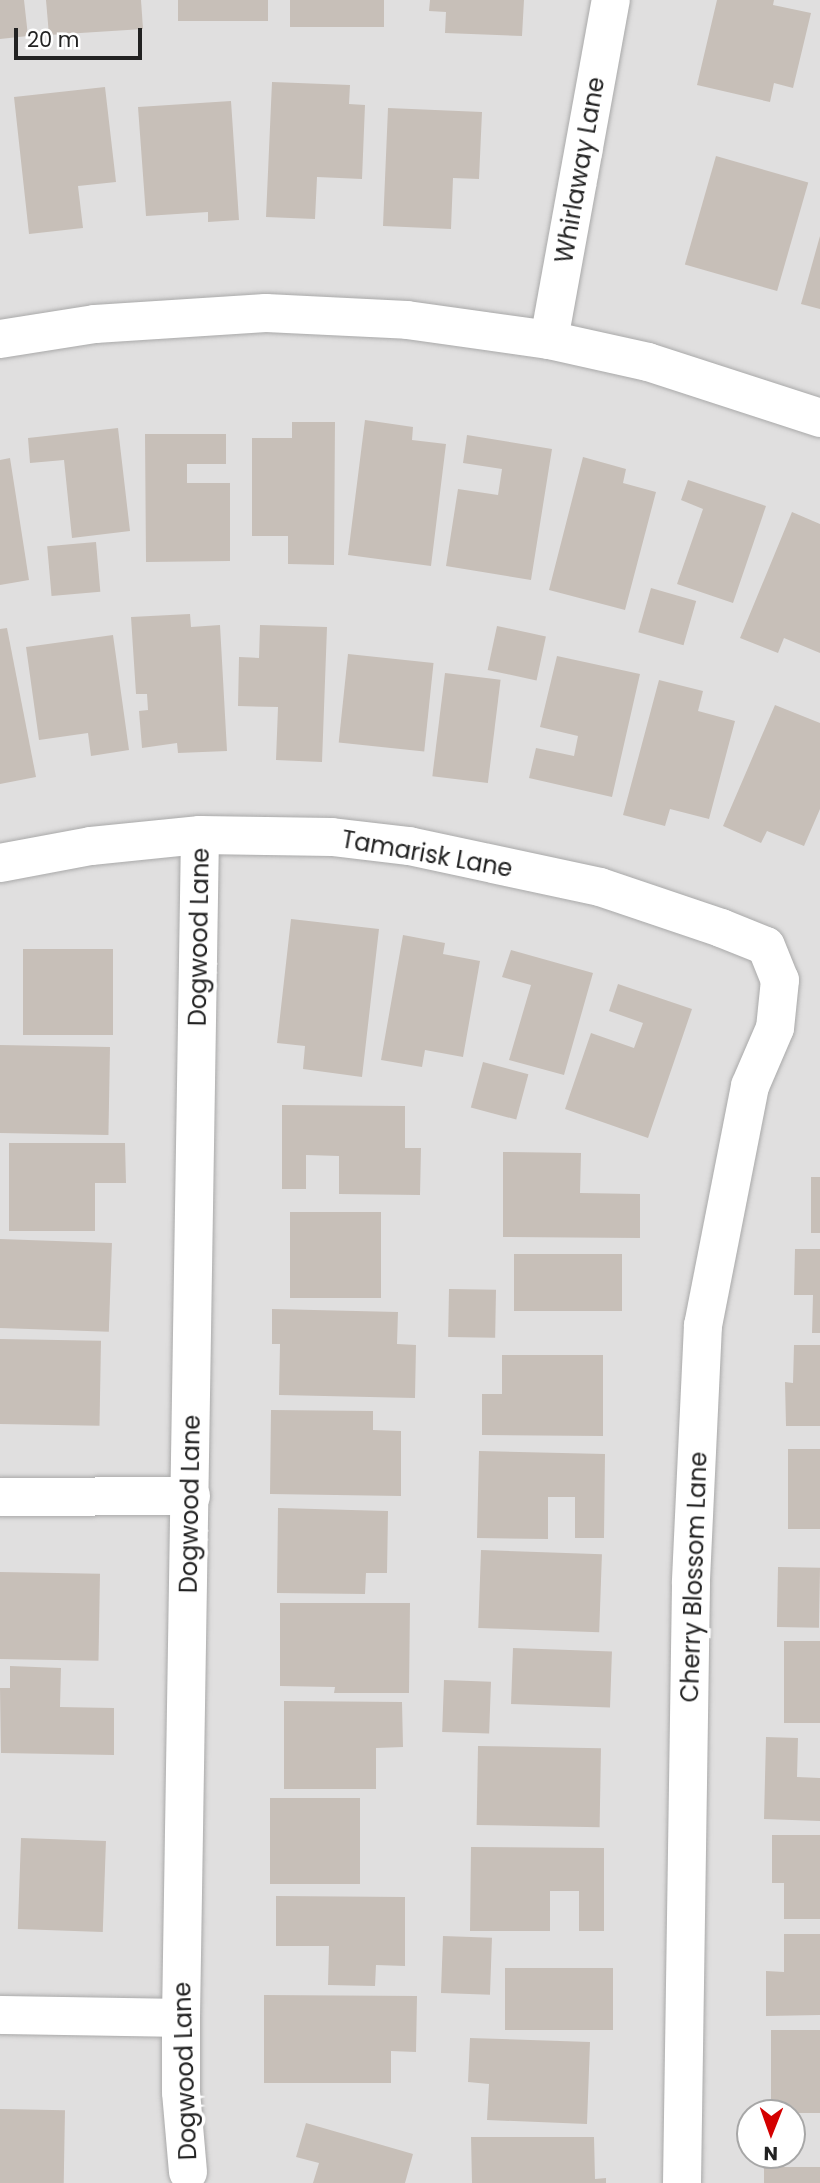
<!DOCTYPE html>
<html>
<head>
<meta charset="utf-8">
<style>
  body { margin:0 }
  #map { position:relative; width:820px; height:2183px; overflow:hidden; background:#f2efe9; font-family:Poppins,sans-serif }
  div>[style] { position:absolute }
  .residential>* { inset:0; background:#e0dfdf }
  .building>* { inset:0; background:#c7bfb8; transform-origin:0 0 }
  .roads { filter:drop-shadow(0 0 2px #a9a9a9) drop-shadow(0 0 2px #a9a9a9) }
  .minor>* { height:38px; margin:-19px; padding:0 19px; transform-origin:19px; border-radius:19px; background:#fff }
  span { translate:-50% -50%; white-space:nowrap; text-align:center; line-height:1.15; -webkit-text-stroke:7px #fff; paint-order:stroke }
  .street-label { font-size:24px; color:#222 }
  .north { position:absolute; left:736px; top:2099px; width:70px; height:70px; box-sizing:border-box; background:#fff; border:2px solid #a7a7a7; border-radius:50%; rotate:181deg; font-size:19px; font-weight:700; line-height:28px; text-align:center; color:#222 }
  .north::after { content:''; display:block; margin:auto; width:24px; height:32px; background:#d40000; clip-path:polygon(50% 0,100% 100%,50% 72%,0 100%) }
  .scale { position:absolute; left:14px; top:28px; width:128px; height:32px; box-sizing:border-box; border:4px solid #222; border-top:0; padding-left:9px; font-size:21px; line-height:24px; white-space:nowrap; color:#222; -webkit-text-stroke:5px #fff; paint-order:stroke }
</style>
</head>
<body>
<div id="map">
  <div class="residential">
    <i style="clip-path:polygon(evenodd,0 0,820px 0,820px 2183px,0 2183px,0 0,750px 2113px,792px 2113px,792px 2155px,750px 2155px,750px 2113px)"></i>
  </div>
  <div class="building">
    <i style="clip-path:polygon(0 0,24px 0,28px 36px,0 39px)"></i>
    <i style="clip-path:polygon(46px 0,141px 0,143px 29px,49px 35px)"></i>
    <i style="left:178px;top:0;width:90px;height:21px"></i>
    <i style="left:290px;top:0;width:94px;height:27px"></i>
    <i style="clip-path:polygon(430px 0,524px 0,522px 36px,445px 33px,446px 12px,429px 11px)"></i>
    <i style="clip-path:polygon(717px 0,774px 0,773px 5px,811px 13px,793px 88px,774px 83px,770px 102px,697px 85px)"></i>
    <i style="clip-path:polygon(272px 82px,350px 85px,349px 104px,365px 105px,362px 179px,317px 177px,315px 219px,266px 217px)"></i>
    <i style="clip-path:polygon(105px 87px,116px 182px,78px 186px,83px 228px,29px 234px,14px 97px)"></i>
    <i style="clip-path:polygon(231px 101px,239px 220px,208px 222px,208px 212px,146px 216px,138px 107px)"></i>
    <i style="clip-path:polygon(388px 108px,482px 112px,479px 179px,453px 178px,451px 229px,383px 226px)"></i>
    <i style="left:716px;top:156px;width:96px;height:113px;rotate:16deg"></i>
    <i style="clip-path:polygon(820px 236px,820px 309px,801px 304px)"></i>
    <i style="clip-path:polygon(365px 420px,413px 427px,412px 440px,446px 444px,431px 566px,348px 555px)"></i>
    <i style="clip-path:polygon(292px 422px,335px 422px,334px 565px,288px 564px,288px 536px,252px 536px,252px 438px,292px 438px)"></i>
    <i style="clip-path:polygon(118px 428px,130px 531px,72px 538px,64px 460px,30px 463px,28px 438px)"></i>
    <i style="clip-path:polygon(145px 434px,226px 434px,226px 464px,187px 464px,187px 483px,230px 483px,230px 561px,146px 562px)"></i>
    <i style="clip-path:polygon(467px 435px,552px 449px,531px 580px,446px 566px,458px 489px,498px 495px,502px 469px,463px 463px)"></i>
    <i style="clip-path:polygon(583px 457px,626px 469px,623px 483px,656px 492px,625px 610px,549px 590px)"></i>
    <i style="clip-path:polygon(10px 458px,29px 580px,0 585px,0 460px)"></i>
    <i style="clip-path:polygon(688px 480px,766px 506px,733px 603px,677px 584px,703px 509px,681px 500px)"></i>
    <i style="clip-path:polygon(792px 512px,820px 524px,820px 653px,784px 638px,778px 653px,740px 638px)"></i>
    <i style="left:96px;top:542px;width:50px;height:49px;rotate:85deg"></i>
    <i style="left:651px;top:588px;width:47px;height:46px;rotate:16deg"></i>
    <i style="clip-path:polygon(190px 614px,191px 627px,220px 625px,227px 751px,178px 753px,177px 743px,142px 748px,139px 711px,148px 710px,147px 694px,136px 694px,131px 617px)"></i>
    <i style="clip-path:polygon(260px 625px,327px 627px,322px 762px,276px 760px,278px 707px,238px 706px,239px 657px,259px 658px)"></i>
    <i style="left:497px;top:626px;width:50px;height:45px;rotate:12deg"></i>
    <i style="clip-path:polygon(7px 628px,36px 777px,0 784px,0 629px)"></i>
    <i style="clip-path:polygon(113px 635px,129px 750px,91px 756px,88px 733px,39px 740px,26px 647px)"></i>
    <i style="left:348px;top:654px;width:86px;height:89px;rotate:6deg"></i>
    <i style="clip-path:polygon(557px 656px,640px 674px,612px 797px,529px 778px,536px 748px,574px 756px,578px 736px,540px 727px)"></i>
    <i style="left:445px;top:673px;width:56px;height:104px;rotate:7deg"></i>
    <i style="clip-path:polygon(659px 680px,703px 691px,698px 711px,735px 721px,709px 819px,670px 809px,665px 826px,623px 815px)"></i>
    <i style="clip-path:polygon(775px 705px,820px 723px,820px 809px,804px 846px,767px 831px,761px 843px,723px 826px)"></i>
    <i style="clip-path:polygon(291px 919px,379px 929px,362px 1077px,303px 1069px,305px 1046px,277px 1043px)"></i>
    <i style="clip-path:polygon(403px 935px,445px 943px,443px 954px,480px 961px,463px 1057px,425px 1050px,422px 1067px,381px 1060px)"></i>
    <i style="left:23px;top:949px;width:90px;height:86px"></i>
    <i style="clip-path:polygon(511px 950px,593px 973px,564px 1075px,509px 1060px,531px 985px,502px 977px)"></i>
    <i style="clip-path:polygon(618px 984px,692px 1009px,648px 1138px,565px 1109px,591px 1033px,634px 1048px,643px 1023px,609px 1011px)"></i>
    <i style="left:0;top:1045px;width:110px;height:88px;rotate:1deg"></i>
    <i style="left:483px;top:1062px;width:47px;height:47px;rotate:15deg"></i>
    <i style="clip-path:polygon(282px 1105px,405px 1106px,405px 1148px,421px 1148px,420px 1195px,339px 1194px,339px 1156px,306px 1155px,306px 1189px,282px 1189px)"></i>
    <i style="clip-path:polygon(9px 1143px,125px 1143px,126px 1183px,95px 1183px,95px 1231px,9px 1231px)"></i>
    <i style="clip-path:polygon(503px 1152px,581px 1153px,580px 1193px,640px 1194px,640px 1238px,503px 1237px)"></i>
    <i style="left:811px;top:1177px;width:9px;height:56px"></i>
    <i style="left:290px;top:1212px;width:91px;height:86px"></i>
    <i style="left:0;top:1239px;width:112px;height:89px;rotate:2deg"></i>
    <i style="clip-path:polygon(795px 1249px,820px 1249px,820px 1333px,812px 1333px,813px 1295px,794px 1295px)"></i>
    <i style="left:514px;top:1254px;width:108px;height:57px"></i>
    <i style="left:449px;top:1289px;width:47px;height:48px;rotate:1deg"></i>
    <i style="clip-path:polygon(272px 1309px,398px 1312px,397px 1344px,416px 1345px,415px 1398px,279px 1395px,280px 1344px,272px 1344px)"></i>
    <i style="left:0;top:1339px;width:101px;height:85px;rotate:1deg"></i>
    <i style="clip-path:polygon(794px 1345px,820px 1345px,820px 1426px,786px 1426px,785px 1382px,793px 1383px)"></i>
    <i style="clip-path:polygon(502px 1355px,603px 1355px,603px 1436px,482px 1435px,482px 1394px,502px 1394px)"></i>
    <i style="clip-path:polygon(271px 1410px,373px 1411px,373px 1430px,401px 1431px,401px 1496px,270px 1494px)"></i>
    <i style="left:788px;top:1449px;width:32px;height:80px"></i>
    <i style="clip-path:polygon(479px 1451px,605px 1454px,604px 1538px,575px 1538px,575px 1497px,548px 1497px,548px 1539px,477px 1538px)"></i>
    <i style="clip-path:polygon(278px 1508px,388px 1511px,387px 1573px,366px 1573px,365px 1594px,277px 1593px)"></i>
    <i style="left:481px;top:1550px;width:121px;height:78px;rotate:2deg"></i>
    <i style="left:778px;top:1567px;width:42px;height:60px;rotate:1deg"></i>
    <i style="left:0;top:1572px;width:100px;height:87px;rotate:1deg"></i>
    <i style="clip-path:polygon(280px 1603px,410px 1603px,409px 1693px,334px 1693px,335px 1687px,280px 1686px)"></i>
    <i style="left:784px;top:1641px;width:36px;height:82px"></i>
    <i style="left:513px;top:1648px;width:99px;height:56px;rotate:2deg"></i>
    <i style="clip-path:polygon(10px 1666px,61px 1668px,60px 1707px,114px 1708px,114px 1755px,1px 1753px,0 1688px,10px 1688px)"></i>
    <i style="left:444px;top:1680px;width:47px;height:52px;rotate:2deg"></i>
    <i style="clip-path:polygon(284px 1701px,402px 1702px,403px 1747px,376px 1748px,376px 1789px,284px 1789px)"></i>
    <i style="clip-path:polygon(766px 1737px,798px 1738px,797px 1777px,820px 1778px,820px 1821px,764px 1819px)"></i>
    <i style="left:478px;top:1746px;width:123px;height:79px;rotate:1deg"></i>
    <i style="left:270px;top:1798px;width:90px;height:86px"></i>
    <i style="clip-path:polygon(772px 1835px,820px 1835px,820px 1919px,784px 1919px,784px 1883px,772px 1883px)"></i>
    <i style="left:21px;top:1838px;width:85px;height:91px;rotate:2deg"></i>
    <i style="clip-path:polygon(471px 1847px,604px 1848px,604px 1931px,579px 1931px,579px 1891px,550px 1891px,550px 1931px,470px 1931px)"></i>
    <i style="clip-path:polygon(276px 1896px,405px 1897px,405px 1966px,376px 1965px,375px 1986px,328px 1985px,329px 1946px,276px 1946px)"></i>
    <i style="clip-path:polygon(784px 1934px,820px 1934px,820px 2015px,766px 2016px,766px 1971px,784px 1972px)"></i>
    <i style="left:443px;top:1936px;width:49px;height:57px;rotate:2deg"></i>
    <i style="left:505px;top:1968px;width:108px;height:62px"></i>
    <i style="clip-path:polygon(264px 1995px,417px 1996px,416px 2052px,391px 2051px,391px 2083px,264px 2083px)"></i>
    <i style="left:771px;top:2030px;width:49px;height:83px"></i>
    <i style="clip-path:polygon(470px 2038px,590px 2042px,587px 2124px,487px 2120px,489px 2084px,468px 2082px)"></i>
    <i style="left:0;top:2109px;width:65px;height:74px;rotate:1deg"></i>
    <i style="clip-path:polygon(306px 2123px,413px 2154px,405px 2183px,313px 2183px,319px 2163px,296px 2157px)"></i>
    <i style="clip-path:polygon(471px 2137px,594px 2137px,595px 2179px,606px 2178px,606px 2183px,472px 2183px)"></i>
    <i style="left:764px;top:2167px;width:56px;height:16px"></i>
  </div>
  <div class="roads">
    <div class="minor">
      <i style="left:0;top:339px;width:96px;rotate:-9deg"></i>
      <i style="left:95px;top:324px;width:171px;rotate:-3.7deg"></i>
      <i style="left:266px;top:313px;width:141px;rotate:2.8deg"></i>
      <i style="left:407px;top:320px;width:143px;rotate:8deg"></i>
      <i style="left:549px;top:340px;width:101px;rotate:12.5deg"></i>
      <i style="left:648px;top:362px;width:181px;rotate:18deg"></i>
      <i style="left:549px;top:340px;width:346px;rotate:-79.7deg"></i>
      <i style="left:0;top:863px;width:93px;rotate:-10.6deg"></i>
      <i style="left:91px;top:846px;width:110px;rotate:-5.8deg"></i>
      <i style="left:200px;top:835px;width:132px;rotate:0.9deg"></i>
      <i style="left:332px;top:837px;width:78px;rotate:6.7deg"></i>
      <i style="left:409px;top:846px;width:195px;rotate:12.1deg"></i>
      <i style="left:600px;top:887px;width:128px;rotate:18.7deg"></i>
      <i style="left:721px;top:928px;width:48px;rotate:21.8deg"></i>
      <i style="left:766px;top:946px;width:37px;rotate:68deg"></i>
      <i style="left:780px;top:980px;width:48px;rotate:95.9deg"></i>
      <i style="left:775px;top:1028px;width:63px;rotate:113.3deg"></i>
      <i style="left:750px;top:1086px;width:244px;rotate:101.1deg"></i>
      <i style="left:703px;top:1325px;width:259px;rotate:92.7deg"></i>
      <i style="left:691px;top:1584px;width:599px;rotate:90.86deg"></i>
      <i style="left:0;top:1497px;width:191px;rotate:-0.3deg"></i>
      <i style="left:0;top:2015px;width:181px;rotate:0.9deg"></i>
      <i style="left:188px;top:2172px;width:80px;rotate:-95deg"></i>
      <i style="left:181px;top:2092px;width:74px;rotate:-90deg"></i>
      <i style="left:181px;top:2018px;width:1183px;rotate:-89.08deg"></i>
    </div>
  </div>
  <div class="street-label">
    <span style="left:580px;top:170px;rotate:-80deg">Whirlaway Lane</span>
    <span style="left:427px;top:854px;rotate:10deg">Tamarisk Lane</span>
    <span style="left:199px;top:937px;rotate:-89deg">Dogwood Lane</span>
    <span style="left:190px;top:1504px;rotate:-89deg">Dogwood Lane</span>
    <span style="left:694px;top:1577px;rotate:-88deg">Cherry Blossom Lane</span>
    <span style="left:185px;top:2071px;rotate:-92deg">Dogwood Lane</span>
  </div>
  <div class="north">N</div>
  <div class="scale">20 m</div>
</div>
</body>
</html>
